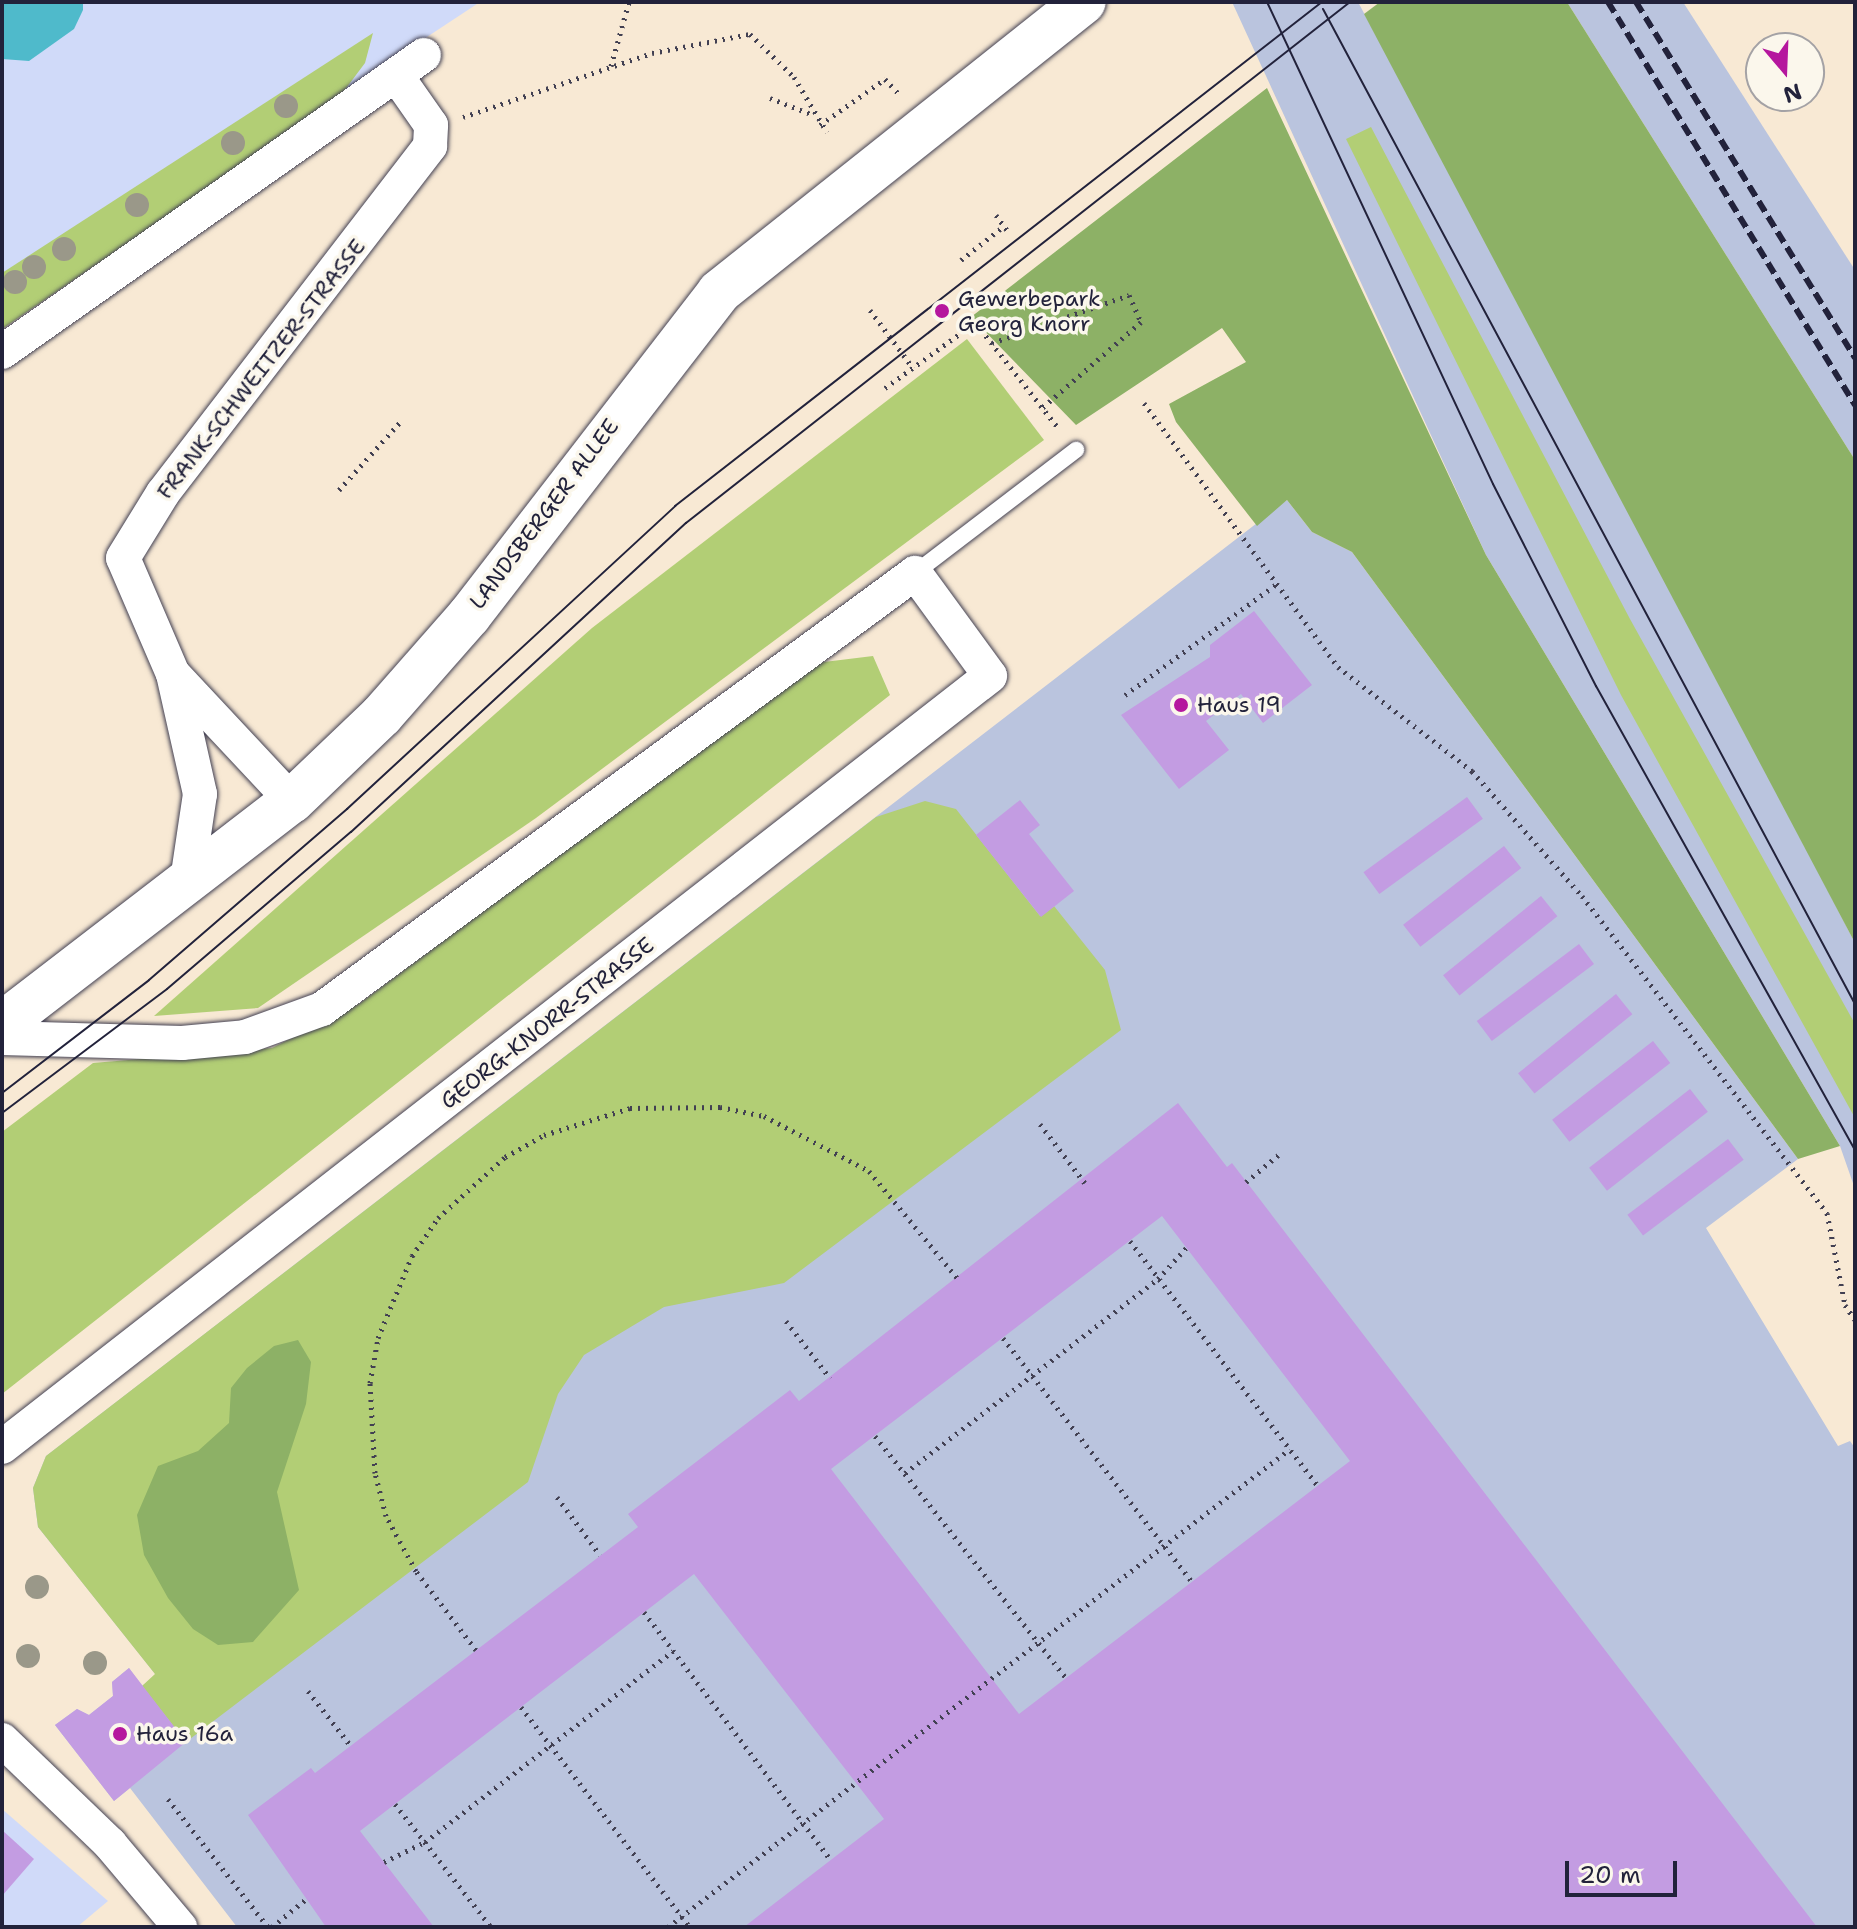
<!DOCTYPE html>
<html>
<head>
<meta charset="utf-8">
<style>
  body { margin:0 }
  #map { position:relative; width:1857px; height:1929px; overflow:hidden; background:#f8e9d4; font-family:"Shantell Sans",sans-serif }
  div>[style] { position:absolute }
  .built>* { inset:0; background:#d0daf9 }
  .industrial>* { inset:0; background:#bac4de }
  .green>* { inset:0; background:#b2ce75 }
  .forest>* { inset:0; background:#8db166 }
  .water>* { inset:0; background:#4fbacb }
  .building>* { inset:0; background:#c39ce2; transform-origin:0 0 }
  .path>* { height:5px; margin-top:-2.5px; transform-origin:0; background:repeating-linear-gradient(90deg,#424052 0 2px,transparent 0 8px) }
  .roads { filter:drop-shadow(0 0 2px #424052) drop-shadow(0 0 2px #424052) }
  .lane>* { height:16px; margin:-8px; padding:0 8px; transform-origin:8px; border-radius:8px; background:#fff }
  .street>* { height:34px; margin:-17px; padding:0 17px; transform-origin:17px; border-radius:17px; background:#fff }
  .primary>* { height:44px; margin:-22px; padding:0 22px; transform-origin:22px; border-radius:22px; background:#fff }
  .tram>* { height:2px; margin:-1px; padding:0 1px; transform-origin:1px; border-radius:1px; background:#22223b }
  .rail>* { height:6px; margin-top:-3px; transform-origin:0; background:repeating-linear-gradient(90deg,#22223b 0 12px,transparent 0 18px) }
  .trees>* { width:24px; height:24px; margin:-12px; border-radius:50%; background:#9a9889 }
  .dots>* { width:22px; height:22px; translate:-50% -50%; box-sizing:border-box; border:4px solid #fbf7ec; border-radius:50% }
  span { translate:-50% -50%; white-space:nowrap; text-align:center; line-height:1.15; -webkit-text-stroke:7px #fbf7ec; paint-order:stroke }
  .poi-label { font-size:22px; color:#22223b }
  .left { translate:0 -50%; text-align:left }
  .street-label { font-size:22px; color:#22223b }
  .frame { position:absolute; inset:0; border:4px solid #22223b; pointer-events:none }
  .north { position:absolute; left:1745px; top:32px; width:80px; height:80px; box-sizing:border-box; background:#fbf7ec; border:2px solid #a4a2a5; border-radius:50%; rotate:161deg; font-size:22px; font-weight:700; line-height:32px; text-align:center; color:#22223b }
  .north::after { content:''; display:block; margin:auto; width:28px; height:36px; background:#b5179e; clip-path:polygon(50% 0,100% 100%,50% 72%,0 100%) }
  .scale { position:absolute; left:1565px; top:1861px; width:112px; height:36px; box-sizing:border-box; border:4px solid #22223b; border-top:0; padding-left:10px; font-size:24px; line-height:28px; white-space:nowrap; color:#22223b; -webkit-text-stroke:6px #fbf7ec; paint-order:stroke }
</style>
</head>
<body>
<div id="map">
  <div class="built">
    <i style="clip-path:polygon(2px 2px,480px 2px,2px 317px)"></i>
    <i style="clip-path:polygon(2px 1809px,108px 1901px,77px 1927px,2px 1927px)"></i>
  </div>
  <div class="industrial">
    <i style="clip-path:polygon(1232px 2px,1358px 2px,1633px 512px,1855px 943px,1855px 1189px,1840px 1146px,1486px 555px)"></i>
    <i style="clip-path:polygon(1567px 2px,1683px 2px,1855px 270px,1855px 460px)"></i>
    <i style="clip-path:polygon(1287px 500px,1312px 532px,1352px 552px,1798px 1159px,1706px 1228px,1838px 1446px,1850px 1441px,1855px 1448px,1855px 1927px,237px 1927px,130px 1788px,114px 1801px,55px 1725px,77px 1709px,89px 1715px,113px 1696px,112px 1682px,129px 1668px,142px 1686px,156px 1675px,38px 1527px,33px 1488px,46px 1456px)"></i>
  </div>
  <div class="green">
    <i style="clip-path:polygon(373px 33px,365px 63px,338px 99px,2px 329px,2px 273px)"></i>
    <i style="clip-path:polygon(1371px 127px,1630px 619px,1855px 1024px,1855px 1118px,1621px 695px,1346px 139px)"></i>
    <i style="clip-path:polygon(967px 339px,1044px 440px,536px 818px,258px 1008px,154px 1016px,592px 628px)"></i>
    <i style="clip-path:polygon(873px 656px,890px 695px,2px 1394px,2px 1132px,93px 1063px,272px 1048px,359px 1004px,816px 663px)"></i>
    <i style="clip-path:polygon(925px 801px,956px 809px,1040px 916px,1054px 906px,1105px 970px,1121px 1030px,784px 1283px,664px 1307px,584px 1355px,558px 1394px,528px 1482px,186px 1742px,142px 1686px,155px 1674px,38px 1527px,33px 1488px,46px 1456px,876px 817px)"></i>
  </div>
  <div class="forest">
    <i style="clip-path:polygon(1380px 2px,1567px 2px,1855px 460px,1855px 943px,1364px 14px)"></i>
    <i style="clip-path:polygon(1267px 88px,1486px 555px,1840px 1146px,1798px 1159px,1352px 552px,1312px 532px,1287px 500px,1257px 526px,1176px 422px,1169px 404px,1246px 362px,1222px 328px,1076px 425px,971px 317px)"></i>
    <i style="clip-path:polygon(298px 1340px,311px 1362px,306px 1404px,277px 1492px,299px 1590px,253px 1642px,218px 1645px,193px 1629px,168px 1598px,144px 1555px,137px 1515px,158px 1466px,198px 1451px,229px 1423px,231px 1388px,247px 1368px,274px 1346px)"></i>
  </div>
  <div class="water">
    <i style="clip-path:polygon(2px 2px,83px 2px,83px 10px,74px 29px,29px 61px,2px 59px)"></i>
  </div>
  <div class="building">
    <i style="clip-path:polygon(1254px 611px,1312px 685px,1263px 723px,1241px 694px,1206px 721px,1229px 750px,1179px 789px,1121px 715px,1210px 657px,1210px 645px)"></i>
    <i style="left:1467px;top:797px;width:27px;height:128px;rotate:54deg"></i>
    <i style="clip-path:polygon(1020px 800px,1040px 825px,1029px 834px,1074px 891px,1041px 917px,976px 835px)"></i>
    <i style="left:1504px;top:846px;width:28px;height:128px;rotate:52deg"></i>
    <i style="left:1541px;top:896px;width:26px;height:126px;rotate:51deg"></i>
    <i style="left:1579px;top:944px;width:25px;height:128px;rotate:53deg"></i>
    <i style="left:1616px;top:994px;width:26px;height:126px;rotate:51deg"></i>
    <i style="left:1653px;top:1041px;width:28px;height:128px;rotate:52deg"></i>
    <i style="left:1690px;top:1089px;width:29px;height:128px;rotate:52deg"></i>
    <i style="clip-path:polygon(evenodd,1178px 1103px,1227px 1167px,1232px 1163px,1817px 1927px,744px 1927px,884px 1819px,694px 1574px,360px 1831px,434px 1927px,326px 1927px,248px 1815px,311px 1768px,315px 1773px,638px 1527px,628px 1514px,790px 1390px,799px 1401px,1178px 1103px,1162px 1216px,1350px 1461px,1019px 1714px,831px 1469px,1162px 1216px)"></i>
    <i style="left:1728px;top:1139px;width:26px;height:126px;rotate:53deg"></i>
    <i style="clip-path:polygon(129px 1668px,186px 1742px,114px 1801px,55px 1725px,77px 1709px,89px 1715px,113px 1696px,112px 1682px)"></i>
    <i style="clip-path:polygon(2px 1830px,34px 1859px,2px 1896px)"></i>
  </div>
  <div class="path">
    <i style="left:611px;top:66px;width:66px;rotate:-74.3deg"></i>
    <i style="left:770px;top:98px;width:44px;rotate:21.3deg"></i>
    <i style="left:463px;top:117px;width:200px;rotate:-18.7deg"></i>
    <i style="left:652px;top:53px;width:100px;rotate:-11deg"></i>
    <i style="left:750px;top:34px;width:62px;rotate:44.3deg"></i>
    <i style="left:794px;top:77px;width:64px;rotate:59deg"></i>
    <i style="left:820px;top:125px;width:80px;rotate:-35.3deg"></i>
    <i style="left:885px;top:79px;width:21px;rotate:47deg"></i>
    <i style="left:996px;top:215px;width:22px;rotate:54deg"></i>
    <i style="left:961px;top:260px;width:55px;rotate:-38.3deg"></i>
    <i style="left:870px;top:310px;width:72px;rotate:53.4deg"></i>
    <i style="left:971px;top:317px;width:142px;rotate:51.8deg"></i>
    <i style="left:992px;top:343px;width:145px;rotate:-19.3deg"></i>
    <i style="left:1129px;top:295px;width:30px;rotate:66deg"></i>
    <i style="left:1141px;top:322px;width:131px;rotate:139deg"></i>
    <i style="left:885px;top:388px;width:112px;rotate:-36deg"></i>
    <i style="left:1144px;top:403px;width:328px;rotate:53.7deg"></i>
    <i style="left:1338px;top:667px;width:170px;rotate:37.8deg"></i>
    <i style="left:1472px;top:771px;width:167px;rotate:48.7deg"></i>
    <i style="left:1582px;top:896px;width:401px;rotate:52.3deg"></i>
    <i style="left:1827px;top:1213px;width:94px;rotate:78.9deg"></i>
    <i style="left:1845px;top:1305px;width:18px;rotate:56deg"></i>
    <i style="left:339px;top:490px;width:94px;rotate:-48deg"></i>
    <i style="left:1125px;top:695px;width:190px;rotate:-36.2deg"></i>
    <i style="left:1040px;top:1124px;width:74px;rotate:52.7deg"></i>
    <i style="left:1246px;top:1182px;width:47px;rotate:-39.8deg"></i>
    <i style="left:1130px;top:1241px;width:309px;rotate:52.5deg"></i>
    <i style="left:786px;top:1321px;width:72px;rotate:52.3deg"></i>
    <i style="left:1003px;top:1338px;width:309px;rotate:52.2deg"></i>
    <i style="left:875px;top:1436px;width:308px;rotate:51.7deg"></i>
    <i style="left:905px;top:1473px;width:319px;rotate:-37.5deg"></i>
    <i style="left:1158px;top:1279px;width:42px;rotate:-47.9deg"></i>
    <i style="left:557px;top:1497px;width:72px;rotate:53.4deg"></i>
    <i style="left:644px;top:1612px;width:311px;rotate:53deg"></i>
    <i style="left:476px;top:1650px;width:99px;rotate:-127.2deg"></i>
    <i style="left:416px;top:1571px;width:63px;rotate:-118.6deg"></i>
    <i style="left:386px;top:1516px;width:44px;rotate:-104.3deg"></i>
    <i style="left:375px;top:1473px;width:90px;rotate:-93.2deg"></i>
    <i style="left:370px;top:1383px;width:46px;rotate:-79.9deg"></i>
    <i style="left:378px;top:1338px;width:89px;rotate:-67.5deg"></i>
    <i style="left:412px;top:1256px;width:46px;rotate:-55.6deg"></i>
    <i style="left:438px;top:1218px;width:91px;rotate:-42.3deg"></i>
    <i style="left:505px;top:1157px;width:45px;rotate:-29.4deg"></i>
    <i style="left:544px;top:1135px;width:90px;rotate:-17.4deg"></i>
    <i style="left:630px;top:1108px;width:90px;rotate:-0.6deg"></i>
    <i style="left:720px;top:1107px;width:45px;rotate:11.6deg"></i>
    <i style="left:764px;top:1116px;width:119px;rotate:27.6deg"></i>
    <i style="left:869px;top:1171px;width:140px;rotate:50.5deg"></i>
    <i style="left:308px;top:1691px;width:70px;rotate:52deg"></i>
    <i style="left:521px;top:1707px;width:277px;rotate:52.5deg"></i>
    <i style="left:168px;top:1799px;width:162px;rotate:52deg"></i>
    <i style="left:395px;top:1804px;width:156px;rotate:52deg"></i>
    <i style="left:384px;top:1862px;width:46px;rotate:-26deg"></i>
    <i style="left:425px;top:1842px;width:313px;rotate:-37.6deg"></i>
    <i style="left:272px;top:1927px;width:43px;rotate:-39.3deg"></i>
    <i style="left:668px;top:1927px;width:784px;rotate:-37.54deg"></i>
  </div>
  <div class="roads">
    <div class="lane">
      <i style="left:915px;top:573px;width:203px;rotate:-37.4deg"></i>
    </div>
    <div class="street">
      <i style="left:2px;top:352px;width:516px;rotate:-35.14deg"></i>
      <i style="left:173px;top:674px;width:123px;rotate:77.3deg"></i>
      <i style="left:200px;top:794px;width:88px;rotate:98.5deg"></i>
      <i style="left:292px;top:801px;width:174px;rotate:-133.1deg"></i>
      <i style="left:173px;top:674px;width:126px;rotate:-113.3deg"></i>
      <i style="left:123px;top:558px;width:76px;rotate:-58.4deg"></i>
      <i style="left:163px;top:493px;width:438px;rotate:-52.4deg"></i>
      <i style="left:430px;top:146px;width:21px;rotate:-87deg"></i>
      <i style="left:431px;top:125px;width:61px;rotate:-125deg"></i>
      <i style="left:2px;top:1038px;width:180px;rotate:1.6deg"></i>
      <i style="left:182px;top:1043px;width:63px;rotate:-5.4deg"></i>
      <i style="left:245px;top:1037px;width:82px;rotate:-20deg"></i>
      <i style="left:322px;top:1009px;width:736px;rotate:-36.32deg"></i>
      <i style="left:915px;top:573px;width:127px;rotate:53.9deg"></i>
      <i style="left:990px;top:676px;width:1253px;rotate:142.03deg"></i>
      <i style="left:2px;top:1740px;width:150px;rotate:43.9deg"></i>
      <i style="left:110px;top:1844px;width:109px;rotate:49.9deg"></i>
    </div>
    <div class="primary">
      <i style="left:2px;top:1024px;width:366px;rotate:-37.6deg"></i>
      <i style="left:292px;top:801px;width:124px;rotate:-43.7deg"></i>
      <i style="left:382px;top:715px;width:132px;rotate:-48.7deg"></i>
      <i style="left:469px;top:616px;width:409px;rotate:-52.3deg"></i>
      <i style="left:719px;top:292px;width:466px;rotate:-38.5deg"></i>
    </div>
  </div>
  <div class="tram">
    <i style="left:1267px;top:2px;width:532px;rotate:64.88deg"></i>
    <i style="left:1493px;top:484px;width:227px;rotate:63deg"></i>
    <i style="left:1596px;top:686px;width:531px;rotate:60.83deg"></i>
    <i style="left:1323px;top:9px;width:1128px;rotate:61.87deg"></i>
    <i style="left:2px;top:1093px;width:185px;rotate:-37.5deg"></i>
    <i style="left:149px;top:980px;width:262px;rotate:-40.8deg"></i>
    <i style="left:347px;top:809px;width:447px;rotate:-42.7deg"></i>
    <i style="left:675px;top:506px;width:820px;rotate:-37.92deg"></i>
    <i style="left:2px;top:1113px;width:206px;rotate:-36.9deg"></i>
    <i style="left:167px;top:989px;width:242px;rotate:-40.5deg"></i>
    <i style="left:351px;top:832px;width:456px;rotate:-42.7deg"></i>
    <i style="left:686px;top:523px;width:844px;rotate:-38.12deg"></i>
  </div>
  <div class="rail">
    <i style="left:1608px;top:2px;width:473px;rotate:58.5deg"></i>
    <i style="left:1636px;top:2px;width:418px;rotate:58.4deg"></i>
  </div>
  <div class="trees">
    <i style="left:286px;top:106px"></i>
    <i style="left:233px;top:143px"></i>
    <i style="left:137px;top:205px"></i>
    <i style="left:64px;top:249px"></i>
    <i style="left:34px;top:267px"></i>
    <i style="left:15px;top:282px"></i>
    <i style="left:37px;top:1587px"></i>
    <i style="left:28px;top:1656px"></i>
    <i style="left:95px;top:1663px"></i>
  </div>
  <div class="dots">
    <i style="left:942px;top:311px;background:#b5179e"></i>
    <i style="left:1181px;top:705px;background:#b5179e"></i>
    <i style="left:120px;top:1734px;background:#b5179e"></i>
  </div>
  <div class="poi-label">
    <span class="left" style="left:958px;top:311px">Gewerbepark<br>Georg Knorr</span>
    <span class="left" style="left:1197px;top:705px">Haus 19</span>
    <span class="left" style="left:136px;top:1734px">Haus 16a</span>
  </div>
  <div class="street-label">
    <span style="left:261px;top:369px;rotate:-52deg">FRANK-SCHWEITZER-STRASSE</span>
    <span style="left:544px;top:514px;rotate:-53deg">LANDSBERGER ALLEE</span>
    <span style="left:547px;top:1023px;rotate:-38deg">GEORG-KNORR-STRASSE</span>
  </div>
  <div class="frame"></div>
  <div class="north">N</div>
  <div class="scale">20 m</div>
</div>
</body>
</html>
